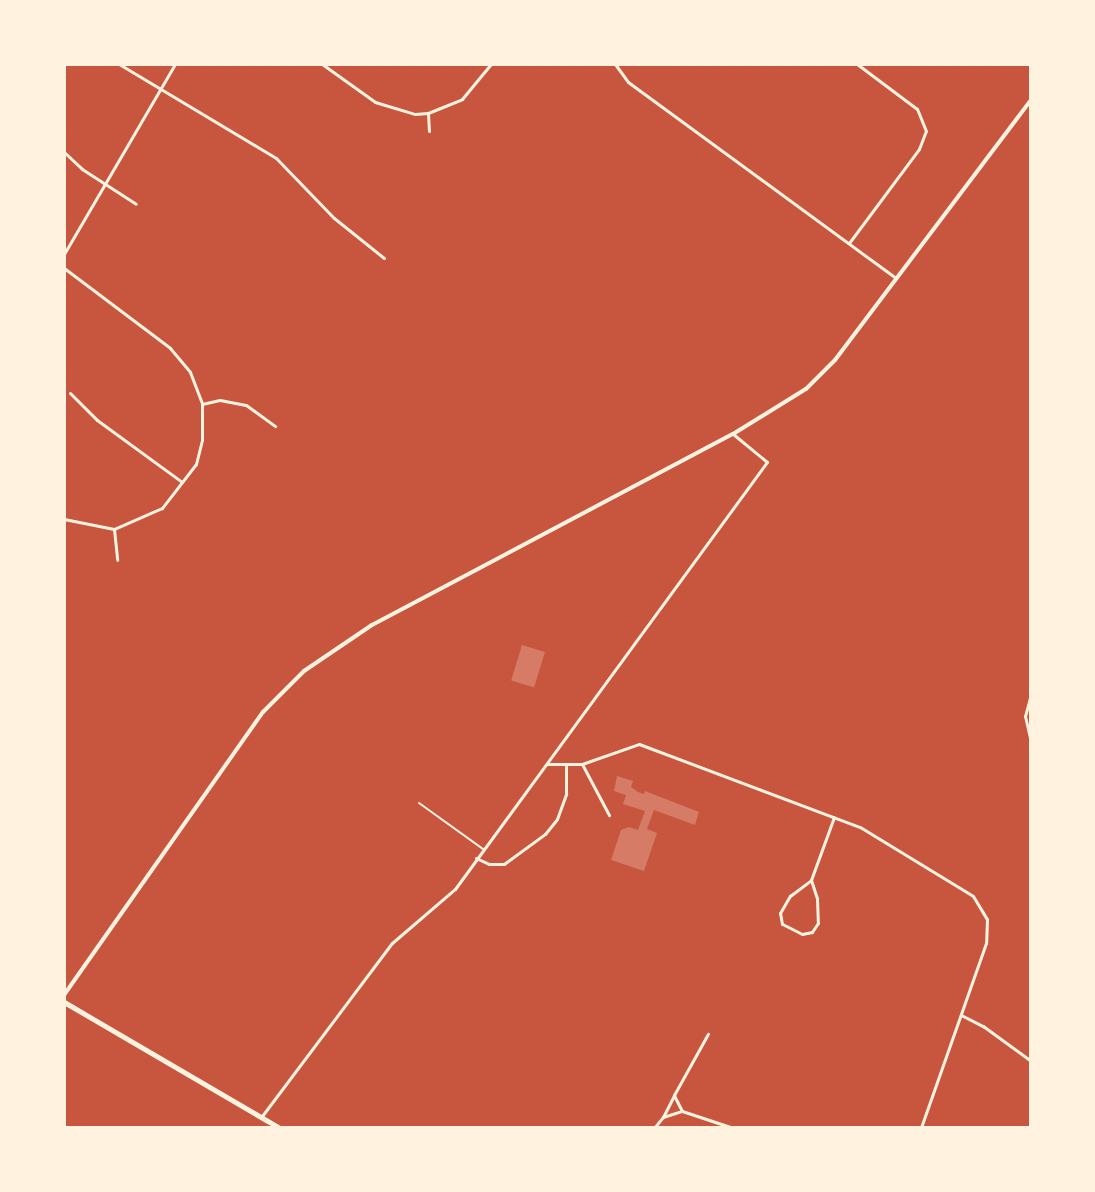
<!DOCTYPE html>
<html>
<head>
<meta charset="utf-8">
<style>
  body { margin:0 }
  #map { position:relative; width:1095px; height:1192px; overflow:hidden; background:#c8553d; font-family:Cabin,sans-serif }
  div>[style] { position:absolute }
  .building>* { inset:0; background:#d67c66; transform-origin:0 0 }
  .service>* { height:2px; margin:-1px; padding:0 1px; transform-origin:1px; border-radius:1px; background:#fff3e0 }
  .minor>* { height:3px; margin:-1.5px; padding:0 1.5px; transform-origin:1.5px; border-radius:1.5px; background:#fff3e0 }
  .tertiary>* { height:4px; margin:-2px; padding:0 2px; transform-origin:2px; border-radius:2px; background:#fff3e0 }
  .primary>* { height:5px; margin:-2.5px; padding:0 2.5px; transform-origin:2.5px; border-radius:2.5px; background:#fff3e0 }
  span { translate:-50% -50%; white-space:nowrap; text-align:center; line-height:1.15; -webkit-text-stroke:7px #fff3e0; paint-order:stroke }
  .frame { position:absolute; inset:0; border:66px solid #fff3e0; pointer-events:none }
</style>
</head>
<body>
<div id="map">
  <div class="building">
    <i style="left:522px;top:645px;width:24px;height:37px;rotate:17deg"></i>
    <i style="clip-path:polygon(617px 776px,633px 781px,631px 787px,638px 792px,644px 794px,645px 791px,699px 812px,695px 825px,654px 810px,647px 829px,657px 833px,644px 871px,611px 860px,621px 830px,629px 827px,638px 830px,645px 811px,623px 804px,626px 795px,614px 791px)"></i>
  </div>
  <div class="service">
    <i style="left:419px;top:803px;width:79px;rotate:35.7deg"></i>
  </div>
  <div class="minor">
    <i style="left:119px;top:64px;width:183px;rotate:30.9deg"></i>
    <i style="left:276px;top:158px;width:83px;rotate:46deg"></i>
    <i style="left:334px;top:218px;width:64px;rotate:38.7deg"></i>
    <i style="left:322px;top:64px;width:65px;rotate:35.6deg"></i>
    <i style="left:375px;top:102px;width:42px;rotate:16.7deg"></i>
    <i style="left:415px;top:114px;width:13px;rotate:-4deg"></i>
    <i style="left:428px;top:113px;width:37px;rotate:-22deg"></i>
    <i style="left:462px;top:99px;width:45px;rotate:-50.4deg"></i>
    <i style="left:615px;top:64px;width:22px;rotate:54deg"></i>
    <i style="left:628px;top:82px;width:332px;rotate:36.2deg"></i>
    <i style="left:1030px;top:64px;width:1px;rotate:45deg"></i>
    <i style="left:428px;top:113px;width:18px;rotate:87deg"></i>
    <i style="left:64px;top:152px;width:25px;rotate:43deg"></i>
    <i style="left:82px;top:169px;width:64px;rotate:32.9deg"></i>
    <i style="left:849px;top:243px;width:117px;rotate:-53.3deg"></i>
    <i style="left:919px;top:149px;width:19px;rotate:-69deg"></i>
    <i style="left:926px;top:131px;width:24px;rotate:-112deg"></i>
    <i style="left:917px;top:109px;width:75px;rotate:-143.1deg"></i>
    <i style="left:64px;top:254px;width:220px;rotate:-59.7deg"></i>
    <i style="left:64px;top:268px;width:133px;rotate:37deg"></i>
    <i style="left:170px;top:348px;width:31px;rotate:50deg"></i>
    <i style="left:190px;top:372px;width:34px;rotate:69deg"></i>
    <i style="left:202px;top:404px;width:36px;rotate:90deg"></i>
    <i style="left:202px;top:440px;width:25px;rotate:104deg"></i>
    <i style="left:196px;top:464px;width:56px;rotate:127.7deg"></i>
    <i style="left:162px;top:508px;width:52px;rotate:156.4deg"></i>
    <i style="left:114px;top:529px;width:51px;rotate:-168.7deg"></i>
    <i style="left:70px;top:393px;width:38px;rotate:45deg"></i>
    <i style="left:97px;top:420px;width:105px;rotate:36.1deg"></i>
    <i style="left:202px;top:404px;width:18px;rotate:-13deg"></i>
    <i style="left:220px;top:400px;width:26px;rotate:11deg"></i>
    <i style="left:246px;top:405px;width:36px;rotate:36deg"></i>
    <i style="left:114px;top:529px;width:31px;rotate:84deg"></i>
    <i style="left:1031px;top:694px;width:23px;rotate:105deg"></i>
    <i style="left:1025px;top:716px;width:26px;rotate:77deg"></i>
    <i style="left:547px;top:764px;width:35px"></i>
    <i style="left:582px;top:764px;width:60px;rotate:-19.3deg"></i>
    <i style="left:639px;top:744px;width:236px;rotate:20.6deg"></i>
    <i style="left:860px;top:827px;width:132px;rotate:31.4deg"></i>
    <i style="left:973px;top:896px;width:27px;rotate:59deg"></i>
    <i style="left:987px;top:919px;width:24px;rotate:92deg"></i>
    <i style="left:986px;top:943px;width:196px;rotate:109.4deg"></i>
    <i style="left:582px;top:764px;width:58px;rotate:62.1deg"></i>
    <i style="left:476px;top:858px;width:14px;rotate:25deg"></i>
    <i style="left:489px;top:864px;width:15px"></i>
    <i style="left:504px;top:864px;width:51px;rotate:-36.2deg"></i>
    <i style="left:545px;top:834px;width:19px;rotate:-51deg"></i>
    <i style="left:557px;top:819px;width:27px;rotate:-70deg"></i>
    <i style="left:566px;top:794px;width:29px;rotate:-90deg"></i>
    <i style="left:811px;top:880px;width:19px;rotate:72deg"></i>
    <i style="left:817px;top:898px;width:25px;rotate:88deg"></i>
    <i style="left:818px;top:923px;width:11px;rotate:124deg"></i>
    <i style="left:812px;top:932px;width:10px;rotate:169deg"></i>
    <i style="left:802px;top:934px;width:22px;rotate:-153deg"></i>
    <i style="left:782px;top:924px;width:11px;rotate:-100deg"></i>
    <i style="left:780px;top:913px;width:20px;rotate:-60deg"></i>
    <i style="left:790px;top:896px;width:26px;rotate:-37deg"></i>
    <i style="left:811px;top:880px;width:67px;rotate:-69.9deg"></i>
    <i style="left:961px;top:1015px;width:25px;rotate:27deg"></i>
    <i style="left:983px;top:1026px;width:59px;rotate:36.1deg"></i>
    <i style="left:682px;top:1111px;width:18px;rotate:-117deg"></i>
    <i style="left:674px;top:1095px;width:70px;rotate:-60.9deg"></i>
    <i style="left:262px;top:1116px;width:216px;rotate:-53.1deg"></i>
    <i style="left:392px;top:943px;width:83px;rotate:-40.6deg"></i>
    <i style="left:455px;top:889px;width:529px;rotate:-53.85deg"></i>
    <i style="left:767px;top:462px;width:44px;rotate:-140.5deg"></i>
    <i style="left:663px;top:1117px;width:25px;rotate:-63deg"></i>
    <i style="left:654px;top:1128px;width:14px;rotate:-51deg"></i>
    <i style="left:663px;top:1117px;width:20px;rotate:-18deg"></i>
    <i style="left:682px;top:1111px;width:54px;rotate:18.4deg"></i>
  </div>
  <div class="tertiary">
    <i style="left:64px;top:995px;width:346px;rotate:-54.9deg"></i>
    <i style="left:263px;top:712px;width:58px;rotate:-45deg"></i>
    <i style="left:304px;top:671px;width:82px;rotate:-34.1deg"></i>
    <i style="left:372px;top:625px;width:408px;rotate:-27.9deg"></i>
    <i style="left:733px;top:434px;width:86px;rotate:-31.7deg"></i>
    <i style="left:806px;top:389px;width:41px;rotate:-45deg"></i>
    <i style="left:835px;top:360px;width:326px;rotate:-53deg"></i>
  </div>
  <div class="primary">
    <i style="left:64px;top:1002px;width:250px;rotate:30.3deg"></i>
  </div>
  <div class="frame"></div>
</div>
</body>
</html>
